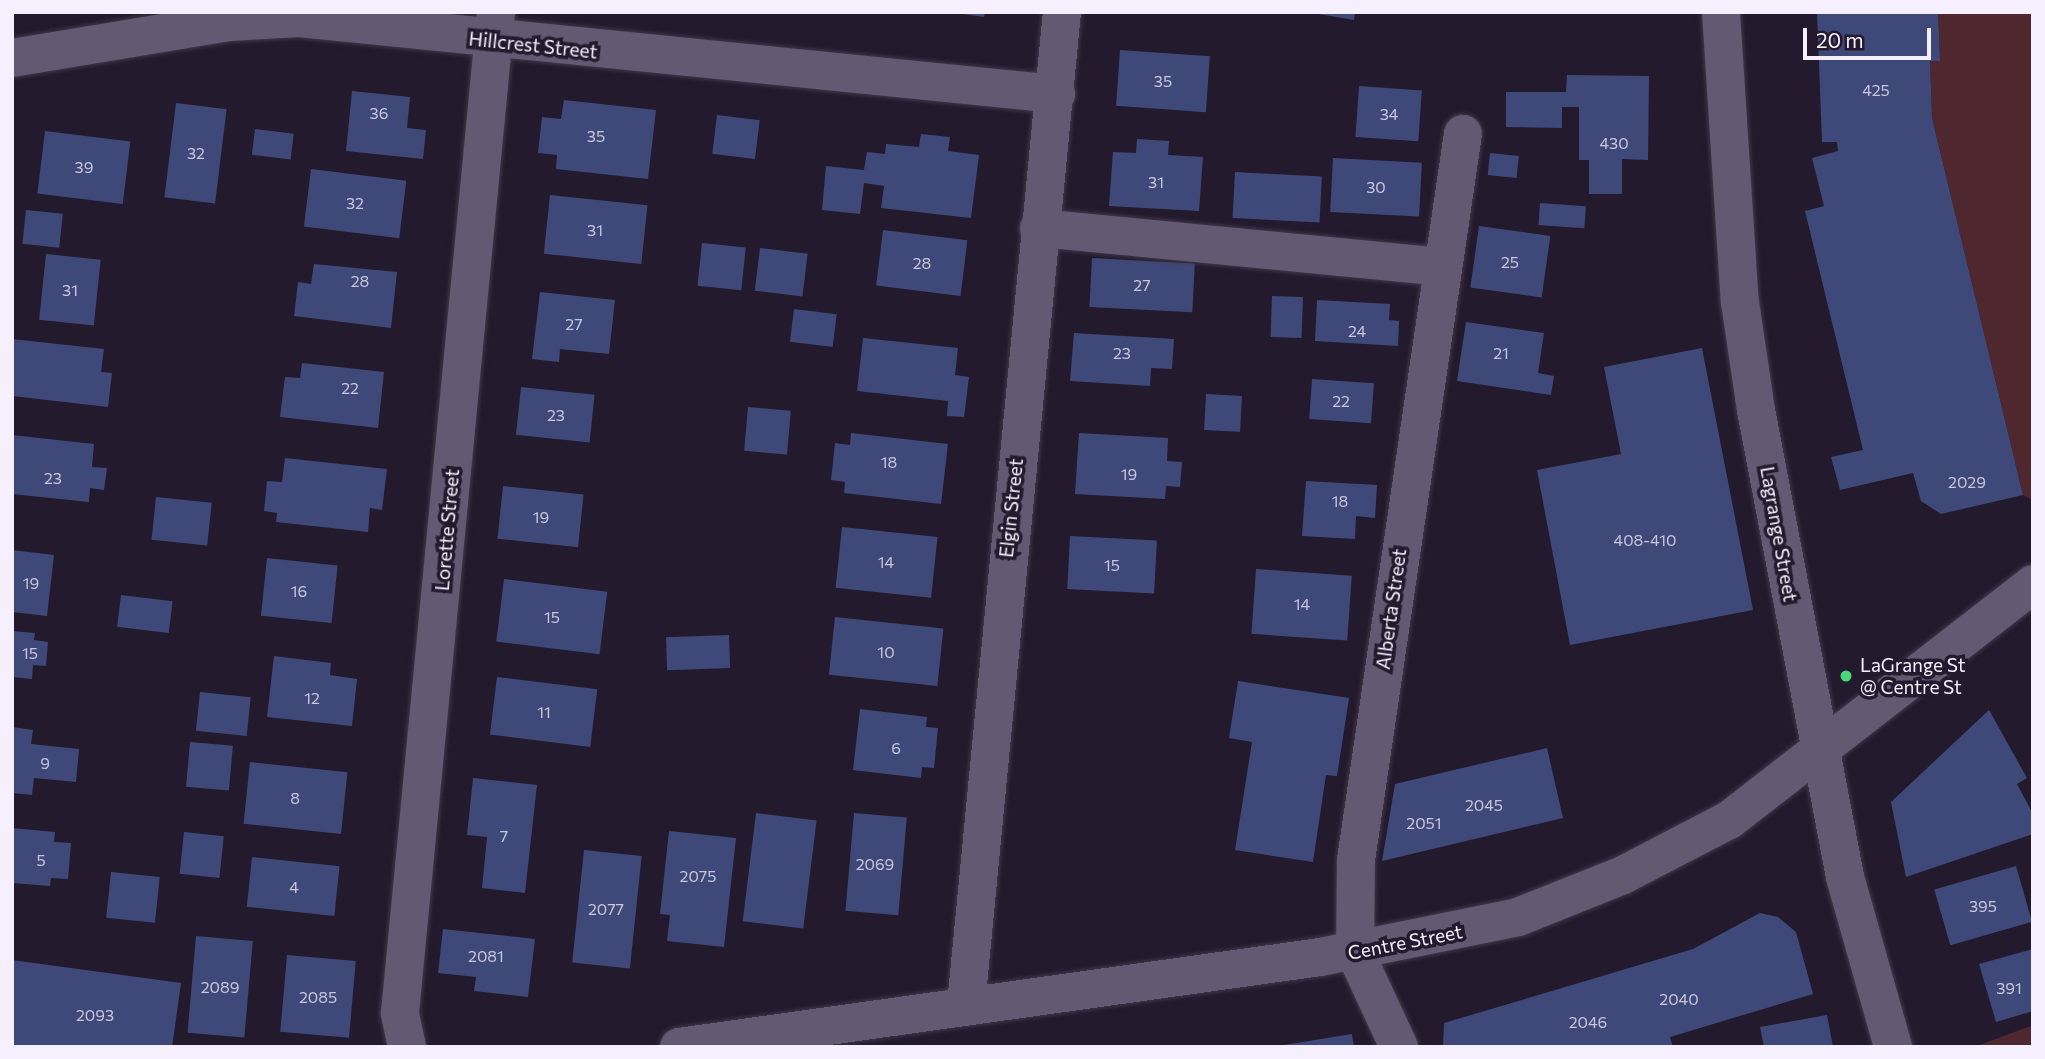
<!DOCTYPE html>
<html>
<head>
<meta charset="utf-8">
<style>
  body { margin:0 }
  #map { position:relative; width:2045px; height:1059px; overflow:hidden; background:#231a2e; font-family:Commissioner,sans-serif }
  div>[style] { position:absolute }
  .green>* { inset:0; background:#4e272f }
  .building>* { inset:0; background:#3f4979; transform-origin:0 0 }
  .roads { filter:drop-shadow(0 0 2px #403849) drop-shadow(0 0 2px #403849) }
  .street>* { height:38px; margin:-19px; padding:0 19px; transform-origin:19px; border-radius:19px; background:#645972 }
  .secondary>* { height:38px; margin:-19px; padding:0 19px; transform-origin:19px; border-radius:19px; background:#645972 }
  .dots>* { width:19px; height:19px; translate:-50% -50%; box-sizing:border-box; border:4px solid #231a2e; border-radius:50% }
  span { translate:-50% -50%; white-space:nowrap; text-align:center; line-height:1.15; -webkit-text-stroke:7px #231a2e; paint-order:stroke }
  .number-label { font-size:16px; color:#c8c6dd }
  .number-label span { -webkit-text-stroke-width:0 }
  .street-label { font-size:19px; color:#f6f0fe }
  .poi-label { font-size:19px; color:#f6f0fe }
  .left { translate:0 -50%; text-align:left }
  .frame { position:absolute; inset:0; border:14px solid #f6f0fe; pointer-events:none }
  .scale { position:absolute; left:1803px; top:28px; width:128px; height:32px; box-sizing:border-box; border:4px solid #f6f0fe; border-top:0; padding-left:9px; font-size:21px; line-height:24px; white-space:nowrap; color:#f6f0fe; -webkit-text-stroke:5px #231a2e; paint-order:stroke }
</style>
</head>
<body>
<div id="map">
  <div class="green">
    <i style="clip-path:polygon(1938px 12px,2033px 12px,2033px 500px,2023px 495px,1932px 118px,1930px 61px,1940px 61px)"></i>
    <i style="clip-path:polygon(2033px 1025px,2033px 1047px,1974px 1047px)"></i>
  </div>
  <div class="building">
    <i style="clip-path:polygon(949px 12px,985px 12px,984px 17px)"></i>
    <i style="clip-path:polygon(1307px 12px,1355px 12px,1354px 20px)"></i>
    <i style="clip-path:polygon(1817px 12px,1938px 12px,1940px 61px,1930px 61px,1932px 118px,2023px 495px,1941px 514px,1921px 501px,1913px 473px,1840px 490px,1831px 457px,1863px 450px,1805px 211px,1824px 206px,1812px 158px,1838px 151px,1837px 142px,1822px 142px)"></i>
    <i style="left:1120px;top:50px;width:90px;height:56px;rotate:4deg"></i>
    <i style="clip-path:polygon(1567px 75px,1649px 76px,1648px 160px,1622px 159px,1622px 194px,1589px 194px,1589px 160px,1579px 160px,1579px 107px,1562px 107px,1562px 128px,1506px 127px,1506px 92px,1566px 92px)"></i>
    <i style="left:1359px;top:86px;width:63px;height:51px;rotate:4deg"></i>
    <i style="clip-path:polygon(352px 91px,410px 97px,407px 128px,426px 130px,423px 159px,346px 151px)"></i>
    <i style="clip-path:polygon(564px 100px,656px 110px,648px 179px,556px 169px,557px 155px,538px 153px,542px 117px,561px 119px)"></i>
    <i style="left:176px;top:103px;width:51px;height:95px;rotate:7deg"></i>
    <i style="left:717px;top:115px;width:43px;height:39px;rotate:7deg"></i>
    <i style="left:255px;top:129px;width:39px;height:26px;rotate:7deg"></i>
    <i style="left:45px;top:131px;width:86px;height:63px;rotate:7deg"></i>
    <i style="clip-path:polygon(921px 134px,950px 137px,948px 151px,979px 155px,971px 218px,881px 208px,884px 186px,864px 183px,860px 214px,822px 210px,826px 166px,864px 170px,867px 152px,885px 154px,886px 144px,919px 147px)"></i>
    <i style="clip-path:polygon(1137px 139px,1169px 141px,1168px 155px,1203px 157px,1199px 211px,1109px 206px,1113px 152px,1136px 153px)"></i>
    <i style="left:1490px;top:153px;width:29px;height:22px;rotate:6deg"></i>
    <i style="left:1333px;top:158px;width:89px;height:54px;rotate:3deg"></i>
    <i style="left:311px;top:169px;width:96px;height:58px;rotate:7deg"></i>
    <i style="left:1235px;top:172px;width:87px;height:46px;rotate:3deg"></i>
    <i style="left:550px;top:195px;width:98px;height:59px;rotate:6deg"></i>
    <i style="left:1540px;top:203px;width:46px;height:22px;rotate:4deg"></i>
    <i style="left:26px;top:210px;width:37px;height:34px;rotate:6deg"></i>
    <i style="left:1479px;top:226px;width:72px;height:62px;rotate:8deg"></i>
    <i style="left:883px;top:230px;width:85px;height:56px;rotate:7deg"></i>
    <i style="left:702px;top:243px;width:44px;height:43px;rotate:6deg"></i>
    <i style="left:760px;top:248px;width:48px;height:43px;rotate:7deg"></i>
    <i style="left:46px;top:254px;width:55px;height:66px;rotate:6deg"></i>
    <i style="left:1092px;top:258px;width:103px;height:49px;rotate:3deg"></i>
    <i style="clip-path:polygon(314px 264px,397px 272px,391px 328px,294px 316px,298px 282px,311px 284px)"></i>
    <i style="clip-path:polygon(540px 292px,615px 300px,609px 354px,560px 349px,559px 362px,532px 359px)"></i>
    <i style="left:1272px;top:296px;width:31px;height:41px;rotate:2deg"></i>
    <i style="clip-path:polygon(1317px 300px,1390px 304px,1389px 320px,1399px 321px,1398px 346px,1315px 341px)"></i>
    <i style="left:794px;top:309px;width:43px;height:33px;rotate:7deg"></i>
    <i style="clip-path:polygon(1466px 322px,1544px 333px,1538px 373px,1554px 376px,1551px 395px,1457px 381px)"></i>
    <i style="clip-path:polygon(1074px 333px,1174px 339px,1172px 369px,1151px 368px,1150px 386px,1070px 381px)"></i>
    <i style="clip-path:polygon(863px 338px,958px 348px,955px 375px,969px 377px,964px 417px,947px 416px,948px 401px,857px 391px)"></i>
    <i style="clip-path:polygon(12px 339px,104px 349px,101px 372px,112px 373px,108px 407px,12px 396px)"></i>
    <i style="clip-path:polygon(1702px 348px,1753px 610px,1570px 645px,1537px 470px,1621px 454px,1604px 367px)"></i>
    <i style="clip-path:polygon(302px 363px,384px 372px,378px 428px,280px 417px,285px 377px,300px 378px)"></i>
    <i style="left:1312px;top:379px;width:62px;height:40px;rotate:4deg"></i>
    <i style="left:521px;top:387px;width:74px;height:48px;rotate:6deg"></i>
    <i style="left:1206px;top:394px;width:36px;height:36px;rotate:3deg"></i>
    <i style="left:748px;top:407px;width:43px;height:44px;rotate:5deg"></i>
    <i style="clip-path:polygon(851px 433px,948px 444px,941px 504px,844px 493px,845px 482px,831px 480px,835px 443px,850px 445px)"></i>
    <i style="clip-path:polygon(1079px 433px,1168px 438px,1167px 461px,1182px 462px,1180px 487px,1166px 486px,1165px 499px,1075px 494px)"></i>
    <i style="clip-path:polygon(12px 435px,94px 444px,92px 467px,107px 468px,104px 490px,90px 488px,89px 502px,12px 494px)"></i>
    <i style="clip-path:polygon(285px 458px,387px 469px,382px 510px,370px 508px,368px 532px,276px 522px,277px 513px,264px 511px,267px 481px,282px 482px)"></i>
    <i style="clip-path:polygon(1306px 481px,1377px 485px,1375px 518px,1356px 516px,1355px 539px,1302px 536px)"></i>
    <i style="left:503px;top:486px;width:81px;height:53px;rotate:6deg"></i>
    <i style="left:156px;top:497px;width:56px;height:43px;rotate:6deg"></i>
    <i style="left:842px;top:527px;width:96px;height:61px;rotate:6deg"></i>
    <i style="left:1070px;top:536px;width:87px;height:53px;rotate:3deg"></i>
    <i style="clip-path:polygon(12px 550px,54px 555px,47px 616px,12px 612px)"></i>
    <i style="left:267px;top:558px;width:71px;height:58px;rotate:6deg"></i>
    <i style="left:1256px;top:569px;width:96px;height:65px;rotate:4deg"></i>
    <i style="left:504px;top:579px;width:104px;height:63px;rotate:7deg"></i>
    <i style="left:121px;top:595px;width:52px;height:32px;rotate:7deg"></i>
    <i style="left:835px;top:617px;width:109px;height:58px;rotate:6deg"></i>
    <i style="clip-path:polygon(12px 631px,35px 633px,34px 640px,48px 642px,46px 666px,33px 665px,32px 679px,12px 677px)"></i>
    <i style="left:729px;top:635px;width:33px;height:63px;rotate:88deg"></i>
    <i style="clip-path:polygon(274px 656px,331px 663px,330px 675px,357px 679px,352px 726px,267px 717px)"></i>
    <i style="left:497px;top:677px;width:101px;height:58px;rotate:7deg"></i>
    <i style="clip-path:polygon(1238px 681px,1349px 698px,1337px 776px,1326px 775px,1313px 862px,1235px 850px,1252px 742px,1229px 738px)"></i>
    <i style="left:200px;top:692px;width:51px;height:39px;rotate:6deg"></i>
    <i style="clip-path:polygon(860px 709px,927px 717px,926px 727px,938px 728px,934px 768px,922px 767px,921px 778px,853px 770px)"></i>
    <i style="clip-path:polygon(1989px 710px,2027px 778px,2017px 784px,2033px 814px,2033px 834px,1906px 877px,1891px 802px)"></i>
    <i style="clip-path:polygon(12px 727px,33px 730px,31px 744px,79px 749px,76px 782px,34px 778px,32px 795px,12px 793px)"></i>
    <i style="left:190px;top:742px;width:43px;height:45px;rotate:5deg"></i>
    <i style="clip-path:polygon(1547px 748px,1563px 818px,1382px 861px,1395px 784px)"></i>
    <i style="left:250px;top:762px;width:98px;height:62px;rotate:6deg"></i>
    <i style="clip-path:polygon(473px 778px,537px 785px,525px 893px,482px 888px,487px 837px,467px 835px)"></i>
    <i style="left:756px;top:813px;width:61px;height:109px;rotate:7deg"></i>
    <i style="left:854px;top:813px;width:53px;height:98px;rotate:5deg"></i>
    <i style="clip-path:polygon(12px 828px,55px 832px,54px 842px,71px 843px,68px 879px,51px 878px,50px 886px,12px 883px)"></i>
    <i style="clip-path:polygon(669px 831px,736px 838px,724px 947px,667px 941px,670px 915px,660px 914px)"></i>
    <i style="left:184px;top:832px;width:40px;height:42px;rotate:6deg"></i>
    <i style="left:584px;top:850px;width:58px;height:113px;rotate:6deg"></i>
    <i style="left:252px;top:857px;width:88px;height:50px;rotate:6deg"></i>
    <i style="left:2016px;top:866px;width:58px;height:85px;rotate:74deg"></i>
    <i style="left:111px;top:872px;width:49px;height:46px;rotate:6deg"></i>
    <i style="clip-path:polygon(1760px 913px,1778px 917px,1796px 932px,1813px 994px,1670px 1037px,1673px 1047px,1443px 1047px,1444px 1023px,1693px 949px)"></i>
    <i style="clip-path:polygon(443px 929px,535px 939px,528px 997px,474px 991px,476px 977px,438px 973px)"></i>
    <i style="left:196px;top:936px;width:57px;height:97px;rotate:5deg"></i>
    <i style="clip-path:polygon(2033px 949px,2033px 1011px,1996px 1022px,1979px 964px)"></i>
    <i style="left:287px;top:955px;width:69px;height:77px;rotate:5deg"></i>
    <i style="clip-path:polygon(12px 960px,181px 983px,172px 1047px,12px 1047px)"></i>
    <i style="clip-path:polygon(1827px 1015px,1833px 1047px,1764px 1047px,1760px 1027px)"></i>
    <i style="clip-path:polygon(1352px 1034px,1354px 1047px,1284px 1047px,1284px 1045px)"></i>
  </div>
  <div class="roads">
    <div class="street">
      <i style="left:12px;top:58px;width:220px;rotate:-9.4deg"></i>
      <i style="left:229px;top:22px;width:70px;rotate:-3.3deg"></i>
      <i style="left:299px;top:18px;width:761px;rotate:5.73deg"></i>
      <i style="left:1039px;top:228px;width:404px;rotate:5.5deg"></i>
      <i style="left:966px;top:1005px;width:998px;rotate:-84.48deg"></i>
      <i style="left:407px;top:1047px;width:35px;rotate:-102deg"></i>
      <i style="left:400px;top:1013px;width:1006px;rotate:-84.52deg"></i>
      <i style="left:1399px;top:1047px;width:105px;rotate:-114.9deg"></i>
      <i style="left:1355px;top:952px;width:92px;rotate:-89.4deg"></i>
      <i style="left:1356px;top:860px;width:734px;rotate:-81.62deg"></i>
    </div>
    <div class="secondary">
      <i style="left:1721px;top:12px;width:291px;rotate:86.3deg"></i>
      <i style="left:1740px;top:302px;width:109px;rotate:81.6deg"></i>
      <i style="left:1756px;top:410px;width:475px;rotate:79.2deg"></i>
      <i style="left:1845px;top:877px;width:177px;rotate:74.2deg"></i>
      <i style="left:679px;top:1047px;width:647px;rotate:-7.99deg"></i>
      <i style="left:1320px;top:957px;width:202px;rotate:-11.4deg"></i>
      <i style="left:1518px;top:917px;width:113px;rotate:-21.8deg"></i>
      <i style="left:1623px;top:875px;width:119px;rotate:-27.4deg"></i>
      <i style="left:1729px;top:820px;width:385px;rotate:-37.8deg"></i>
    </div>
  </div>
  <div class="dots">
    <i style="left:1846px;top:676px;background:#4ad777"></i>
  </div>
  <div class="number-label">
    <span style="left:1163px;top:81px">35</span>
    <span style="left:1876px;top:90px">425</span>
    <span style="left:379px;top:113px">36</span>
    <span style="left:1389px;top:114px">34</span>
    <span style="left:596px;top:136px">35</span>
    <span style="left:1614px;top:143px">430</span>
    <span style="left:196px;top:153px">32</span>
    <span style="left:84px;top:167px">39</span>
    <span style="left:1156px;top:182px">31</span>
    <span style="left:1376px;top:187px">30</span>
    <span style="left:355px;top:203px">32</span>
    <span style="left:595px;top:230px">31</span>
    <span style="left:1510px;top:262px">25</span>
    <span style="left:922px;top:263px">28</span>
    <span style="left:360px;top:281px">28</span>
    <span style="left:1142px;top:285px">27</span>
    <span style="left:70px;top:290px">31</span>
    <span style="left:574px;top:324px">27</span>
    <span style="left:1357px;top:331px">24</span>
    <span style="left:1122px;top:353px">23</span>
    <span style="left:1501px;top:353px">21</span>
    <span style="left:350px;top:388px">22</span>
    <span style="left:1341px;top:401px">22</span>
    <span style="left:556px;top:415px">23</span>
    <span style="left:889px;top:462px">18</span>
    <span style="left:1129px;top:474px">19</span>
    <span style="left:53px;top:478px">23</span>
    <span style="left:1967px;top:482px">2029</span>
    <span style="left:1340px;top:501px">18</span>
    <span style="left:541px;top:517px">19</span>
    <span style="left:1645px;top:540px">408-410</span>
    <span style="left:886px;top:562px">14</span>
    <span style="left:1112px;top:565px">15</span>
    <span style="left:31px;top:583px">19</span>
    <span style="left:299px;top:591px">16</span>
    <span style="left:1302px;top:604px">14</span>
    <span style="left:552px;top:617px">15</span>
    <span style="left:886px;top:652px">10</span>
    <span style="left:30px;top:653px">15</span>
    <span style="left:312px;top:698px">12</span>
    <span style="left:544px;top:712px">11</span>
    <span style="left:896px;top:748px">6</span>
    <span style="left:45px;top:763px">9</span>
    <span style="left:295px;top:798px">8</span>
    <span style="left:1484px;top:805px">2045</span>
    <span style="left:1424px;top:823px">2051</span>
    <span style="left:504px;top:836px">7</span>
    <span style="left:41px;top:860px">5</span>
    <span style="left:875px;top:864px">2069</span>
    <span style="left:698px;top:876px">2075</span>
    <span style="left:294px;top:887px">4</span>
    <span style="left:1983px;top:906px">395</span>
    <span style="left:606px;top:909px">2077</span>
    <span style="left:486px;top:956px">2081</span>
    <span style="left:220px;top:987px">2089</span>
    <span style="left:2009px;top:988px">391</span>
    <span style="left:318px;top:997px">2085</span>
    <span style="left:1679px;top:999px">2040</span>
    <span style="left:95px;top:1015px">2093</span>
    <span style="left:1588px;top:1022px">2046</span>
  </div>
  <div class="street-label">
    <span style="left:533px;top:45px;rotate:6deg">Hillcrest Street</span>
    <span style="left:1011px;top:508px;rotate:-84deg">Elgin Street</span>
    <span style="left:447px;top:530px;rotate:-85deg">Lorette Street</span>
    <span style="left:1779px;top:534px;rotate:80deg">Lagrange Street</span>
    <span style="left:1391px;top:609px;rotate:-82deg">Alberta Street</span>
    <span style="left:1405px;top:942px;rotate:-11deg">Centre Street</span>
  </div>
  <div class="poi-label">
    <span class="left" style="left:1860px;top:676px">LaGrange St<br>@ Centre St</span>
  </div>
  <div class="frame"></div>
  <div class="scale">20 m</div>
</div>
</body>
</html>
